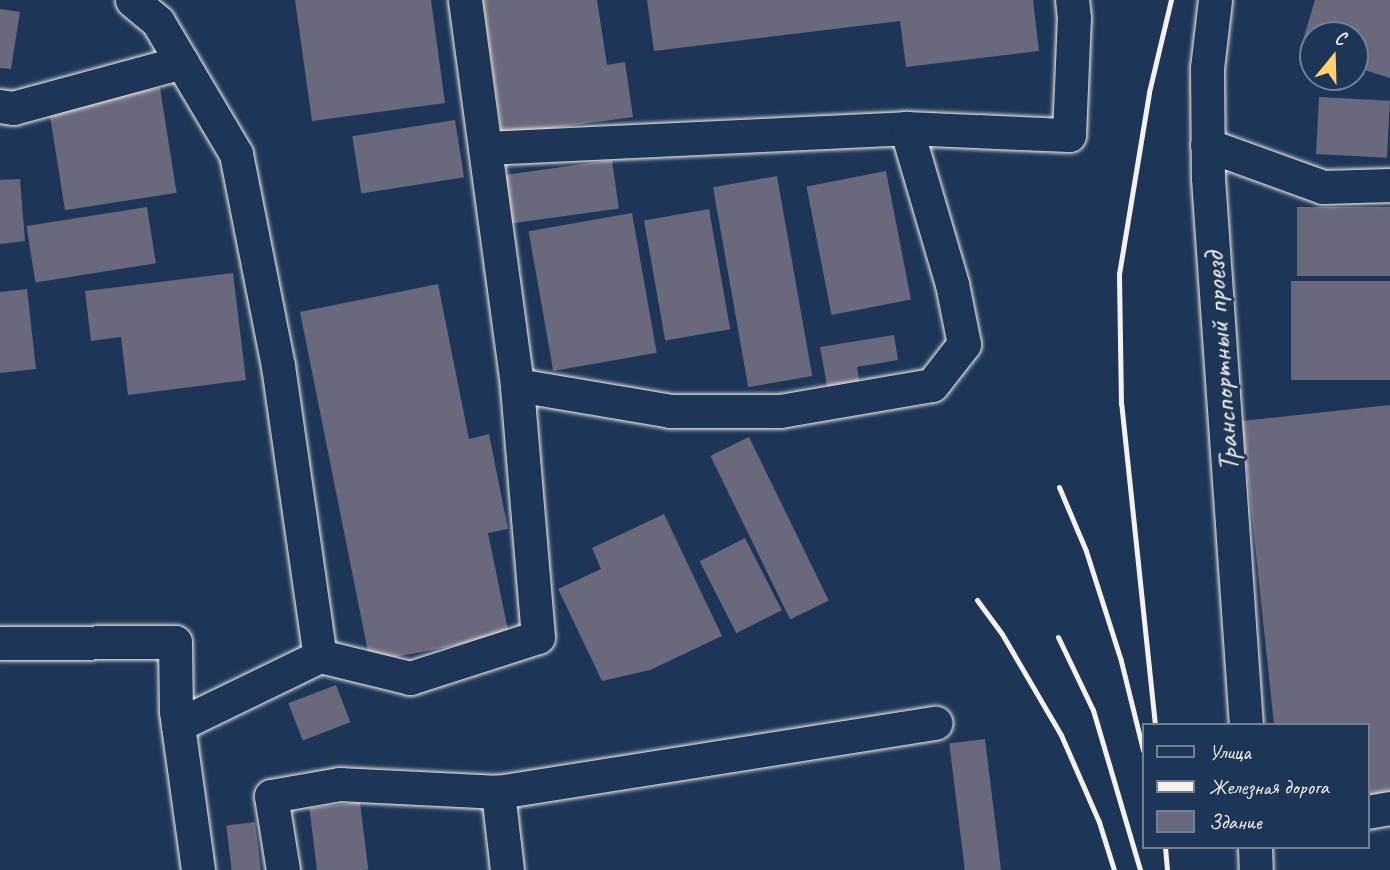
<!DOCTYPE html>
<html>
<head>
<meta charset="utf-8">
<style>
  body { margin:0 }
  #map { position:relative; width:1390px; height:870px; overflow:hidden; background:#1d3557; font-family:Caveat,sans-serif }
  div>[style] { position:absolute }
  .building>* { inset:0; background:#6a687d; transform-origin:0 0 }
  .roads { filter:drop-shadow(0 0 2px #f4f1e8) drop-shadow(0 0 2px #f4f1e8) }
  .minor>* { height:33px; margin:-16.5px; padding:0 16.5px; transform-origin:16.5px; border-radius:16.5px; background:#1d3557 }
  .rail>* { height:5px; margin:-2.5px; padding:0 2.5px; transform-origin:2.5px; border-radius:2.5px; background:#f4f1e8 }
  span { translate:-50% -50%; white-space:nowrap; text-align:center; line-height:1.15; -webkit-text-stroke:6px #1d3557; paint-order:stroke }
  .street-label { font-size:30px; color:#f4f1e8 }
  .legend { position:absolute; left:1142px; top:723px; width:228px; height:126px; box-sizing:border-box; background:#1d3557; border:2px solid #738091; margin:0; padding:9px 12px; list-style:none; font-size:21px; color:#f4f1e8 }
  .legend li { display:flex; align-items:center; gap:14px; height:35px }
  .legend b { width:35px; border:2px solid #738091 }
  .north { position:absolute; left:1299px; top:21px; width:70px; height:70px; box-sizing:border-box; background:#1d3557; border:2px solid #738091; border-radius:50%; rotate:19deg; font-size:19px; font-weight:700; line-height:28px; text-align:center; color:#f4f1e8 }
  .north::after { content:''; display:block; margin:auto; width:24px; height:32px; background:#ffd166; clip-path:polygon(50% 0,100% 100%,50% 72%,0 100%) }
</style>
</head>
<body>
<div id="map">
  <div class="building">
    <i style="clip-path:polygon(295px 0,431px 0,445px 103px,312px 121px)"></i>
    <i style="clip-path:polygon(483px 0,597px 0,607px 65px,625px 62px,633px 117px,502px 135px)"></i>
    <i style="clip-path:polygon(647px 0,1033px 0,1039px 51px,906px 67px,900px 21px,654px 51px)"></i>
    <i style="clip-path:polygon(1315px 0,1390px 0,1390px 78px,1355px 67px,1355px 35px,1313px 35px,1313px 54px,1300px 50px)"></i>
    <i style="clip-path:polygon(0 9px,20px 12px,11px 69px,0 68px)"></i>
    <i style="left:160px;top:88px;width:106px;height:113px;rotate:81deg"></i>
    <i style="left:1319px;top:97px;width:71px;height:57px;rotate:3deg"></i>
    <i style="left:455px;top:120px;width:58px;height:104px;rotate:81deg"></i>
    <i style="left:612px;top:160px;width:49px;height:112px;rotate:82deg"></i>
    <i style="left:886px;top:171px;width:131px;height:81px;rotate:79deg"></i>
    <i style="left:777px;top:176px;width:203px;height:65px;rotate:80deg"></i>
    <i style="clip-path:polygon(20px 179px,25px 241px,0 244px,0 180px)"></i>
    <i style="left:147px;top:207px;width:57px;height:122px;rotate:81deg"></i>
    <i style="left:1390px;top:207px;width:69px;height:93px;rotate:90deg"></i>
    <i style="left:709px;top:209px;width:122px;height:66px;rotate:80deg"></i>
    <i style="left:632px;top:213px;width:142px;height:105px;rotate:80deg"></i>
    <i style="clip-path:polygon(233px 273px,246px 380px,128px 395px,121px 337px,91px 341px,85px 291px)"></i>
    <i style="left:1390px;top:281px;width:99px;height:99px;rotate:90deg"></i>
    <i style="clip-path:polygon(438px 284px,469px 439px,489px 434px,508px 529px,488px 533px,509px 635px,370px 662px,300px 312px)"></i>
    <i style="clip-path:polygon(27px 289px,36px 369px,0 373px,0 292px)"></i>
    <i style="clip-path:polygon(894px 335px,898px 360px,857px 367px,860px 385px,828px 391px,820px 347px)"></i>
    <i style="clip-path:polygon(1390px 405px,1390px 794px,1367px 797px,1367px 725px,1274px 725px,1242px 421px)"></i>
    <i style="left:749px;top:437px;width:182px;height:43px;rotate:64deg"></i>
    <i style="clip-path:polygon(664px 514px,722px 636px,650px 670px,602px 681px,558px 589px,601px 569px,592px 548px)"></i>
    <i style="left:745px;top:538px;width:81px;height:51px;rotate:63deg"></i>
    <i style="left:336px;top:685px;width:40px;height:51px;rotate:69deg"></i>
    <i style="left:985px;top:739px;width:132px;height:36px;rotate:83deg"></i>
    <i style="left:360px;top:802px;width:68px;height:51px;rotate:83deg"></i>
    <i style="left:255px;top:822px;width:48px;height:29px;rotate:83deg"></i>
  </div>
  <div class="roads">
    <div class="minor">
      <i style="left:132px;top:0;width:34px;rotate:40deg"></i>
      <i style="left:158px;top:22px;width:153px;rotate:59.4deg"></i>
      <i style="left:236px;top:154px;width:216px;rotate:78.8deg"></i>
      <i style="left:278px;top:366px;width:293px;rotate:81.8deg"></i>
      <i style="left:320px;top:656px;width:158px;rotate:154.1deg"></i>
      <i style="left:1215px;top:0;width:68px;rotate:96.7deg"></i>
      <i style="left:1207px;top:68px;width:110px;rotate:89.5deg"></i>
      <i style="left:1208px;top:178px;width:548px;rotate:86.03deg"></i>
      <i style="left:0;top:106px;width:13px;rotate:9deg"></i>
      <i style="left:13px;top:108px;width:175px;rotate:-15.2deg"></i>
      <i style="left:1207px;top:145px;width:123px;rotate:19.9deg"></i>
      <i style="left:1323px;top:187px;width:67px;rotate:-1.7deg"></i>
      <i style="left:485px;top:148px;width:421px;rotate:-2.7deg"></i>
      <i style="left:906px;top:128px;width:163px;rotate:2.5deg"></i>
      <i style="left:1069px;top:135px;width:117px;rotate:-87.6deg"></i>
      <i style="left:1074px;top:18px;width:18px;rotate:-96deg"></i>
      <i style="left:517px;top:385px;width:155px;rotate:9.6deg"></i>
      <i style="left:670px;top:411px;width:110px"></i>
      <i style="left:780px;top:411px;width:154px;rotate:-9.7deg"></i>
      <i style="left:932px;top:385px;width:52px;rotate:-52deg"></i>
      <i style="left:964px;top:344px;width:61px;rotate:-101.3deg"></i>
      <i style="left:952px;top:284px;width:163px;rotate:-106.4deg"></i>
      <i style="left:0;top:643px;width:175px;rotate:-0.3deg"></i>
      <i style="left:175px;top:642px;width:69px;rotate:89.2deg"></i>
      <i style="left:176px;top:711px;width:161px;rotate:82.1deg"></i>
      <i style="left:320px;top:656px;width:93px;rotate:13.7deg"></i>
      <i style="left:410px;top:678px;width:134px;rotate:-17.8deg"></i>
      <i style="left:538px;top:637px;width:253px;rotate:-94.8deg"></i>
      <i style="left:517px;top:385px;width:388px;rotate:-97.7deg"></i>
      <i style="left:1367px;top:812px;width:23px;rotate:-10deg"></i>
      <i style="left:1255px;top:847px;width:23px;rotate:88deg"></i>
      <i style="left:283px;top:870px;width:75px;rotate:-99.2deg"></i>
      <i style="left:271px;top:796px;width:70px;rotate:-9.9deg"></i>
      <i style="left:340px;top:784px;width:158px;rotate:2.9deg"></i>
      <i style="left:507px;top:870px;width:79px;rotate:-96.6deg"></i>
      <i style="left:498px;top:792px;width:443px;rotate:-9deg"></i>
    </div>
  </div>
  <div class="rail">
    <i style="left:1059px;top:487px;width:69px;rotate:67.1deg"></i>
    <i style="left:1086px;top:551px;width:115px;rotate:72.3deg"></i>
    <i style="left:1121px;top:661px;width:92px;rotate:76.1deg"></i>
    <i style="left:977px;top:600px;width:42px;rotate:53.7deg"></i>
    <i style="left:1002px;top:634px;width:117px;rotate:59.7deg"></i>
    <i style="left:1061px;top:735px;width:95px;rotate:66.4deg"></i>
    <i style="left:1099px;top:822px;width:50px;rotate:72.6deg"></i>
    <i style="left:1058px;top:637px;width:81px;rotate:64.4deg"></i>
    <i style="left:1093px;top:710px;width:167px;rotate:73.6deg"></i>
    <i style="left:1155px;top:725px;width:323px;rotate:-96deg"></i>
    <i style="left:1121px;top:404px;width:130px;rotate:-90.9deg"></i>
    <i style="left:1119px;top:274px;width:184px;rotate:-80.6deg"></i>
    <i style="left:1149px;top:92px;width:95px;rotate:-76.6deg"></i>
    <i style="left:1165px;top:847px;width:23px;rotate:85deg"></i>
  </div>
  <div class="street-label">
    <span style="left:1221px;top:362px;rotate:-94deg">Транспортный проезд</span>
  </div>
  <ul class="legend">
  <li><b style="height:9px;background:#1d3557"></b>Улица</li>
  <li><b style="height:9px;background:#f4f1e8"></b>Железная дорога</li>
  <li><b style="height:19px;background:#6a687d"></b>Здание</li>
  </ul>
  <div class="north">С</div>
</div>
</body>
</html>
